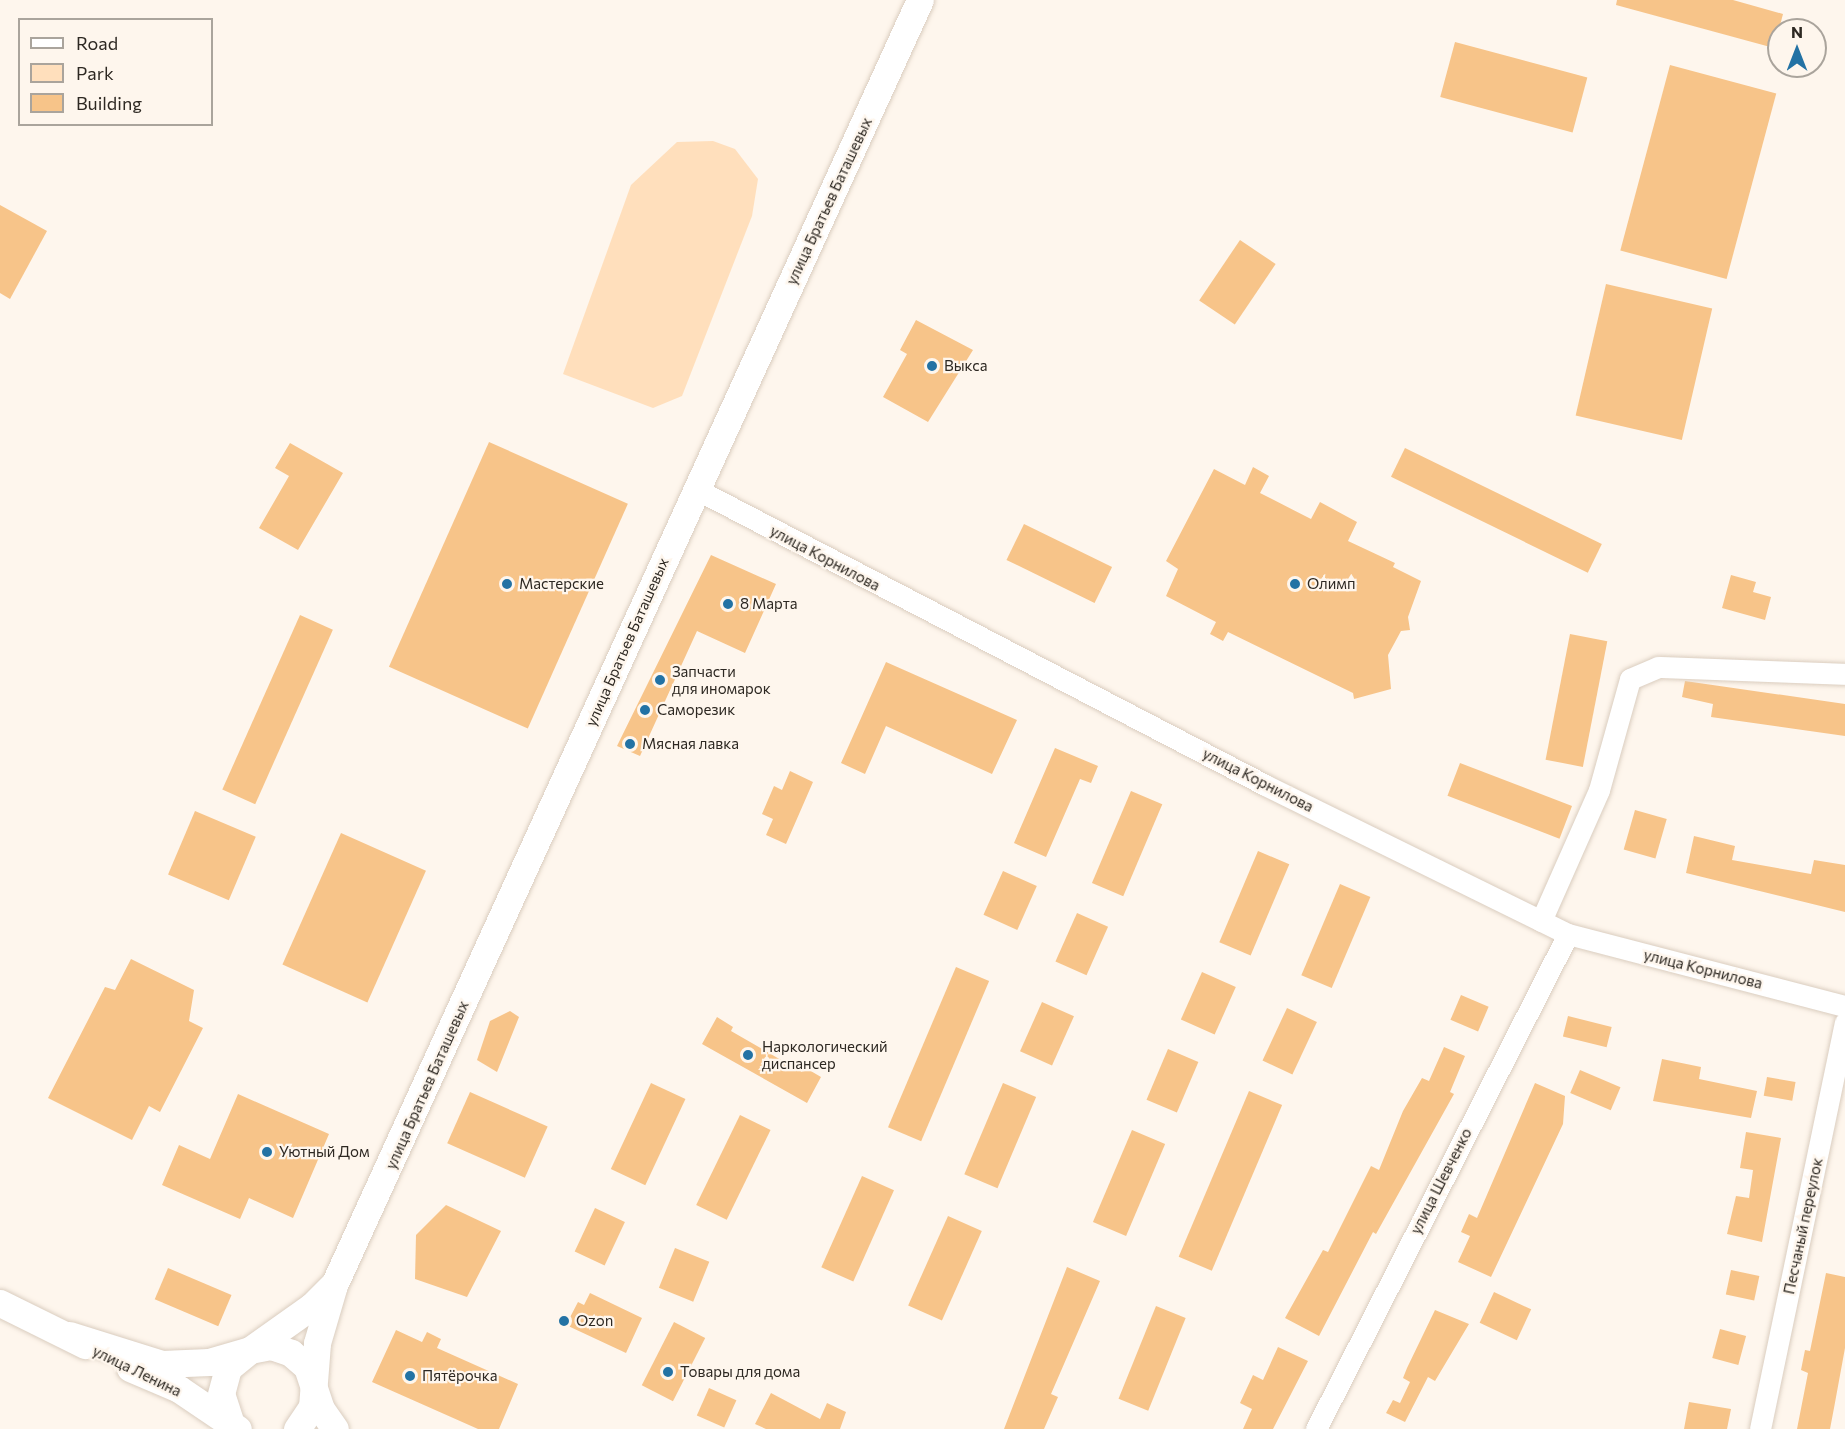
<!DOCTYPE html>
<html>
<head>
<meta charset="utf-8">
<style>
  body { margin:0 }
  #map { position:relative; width:1845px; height:1429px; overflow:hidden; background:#fef6ed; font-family:Commissioner,sans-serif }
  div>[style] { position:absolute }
  .green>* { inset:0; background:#ffdfbc }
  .building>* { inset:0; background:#f7c489; transform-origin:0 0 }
  .roads { filter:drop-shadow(0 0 2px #dacdbf) drop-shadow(0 0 2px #dacdbf) }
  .minor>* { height:21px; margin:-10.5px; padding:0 10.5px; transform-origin:10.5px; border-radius:10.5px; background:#fff }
  .tertiary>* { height:27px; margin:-13.5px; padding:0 13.5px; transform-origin:13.5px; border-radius:13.5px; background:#fff }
  .dots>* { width:16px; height:16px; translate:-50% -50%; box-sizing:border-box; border:3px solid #fef6ed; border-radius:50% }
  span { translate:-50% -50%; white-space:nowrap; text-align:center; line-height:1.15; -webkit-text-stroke:4.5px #fef6ed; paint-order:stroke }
  .street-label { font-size:15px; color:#2d2822 }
  .poi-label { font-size:15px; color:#2d2822 }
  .left { translate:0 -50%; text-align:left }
  .legend { position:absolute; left:18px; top:18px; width:195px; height:108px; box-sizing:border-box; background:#fef6ed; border:2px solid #aaa49c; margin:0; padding:8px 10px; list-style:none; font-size:18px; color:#2d2822 }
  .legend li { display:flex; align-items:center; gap:12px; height:30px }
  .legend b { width:30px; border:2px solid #aaa49c }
  .north { position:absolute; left:1767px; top:18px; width:60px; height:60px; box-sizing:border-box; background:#fef6ed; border:2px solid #aaa49c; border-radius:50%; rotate:0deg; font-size:16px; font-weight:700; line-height:24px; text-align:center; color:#2d2822 }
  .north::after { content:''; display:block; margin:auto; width:21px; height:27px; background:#2372a4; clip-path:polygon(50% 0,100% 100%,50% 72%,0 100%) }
</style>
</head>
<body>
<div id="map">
  <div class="green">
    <i style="clip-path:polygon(713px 141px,735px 149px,758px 179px,752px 216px,682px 396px,653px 408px,563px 374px,631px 185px,677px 142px)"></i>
  </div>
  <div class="building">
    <i style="clip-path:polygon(1617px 0,1733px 0,1783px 14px,1774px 48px,1616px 5px)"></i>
    <i style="left:1455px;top:42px;width:137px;height:57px;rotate:15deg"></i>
    <i style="left:1670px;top:65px;width:110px;height:192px;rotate:15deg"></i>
    <i style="clip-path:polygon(0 205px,47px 231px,10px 299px,0 293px)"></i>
    <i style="left:1240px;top:240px;width:43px;height:73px;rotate:34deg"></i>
    <i style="left:1606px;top:284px;width:109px;height:135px;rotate:13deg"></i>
    <i style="clip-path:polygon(916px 320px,973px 350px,928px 422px,883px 397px,907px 354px,900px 350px)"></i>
    <i style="left:489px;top:442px;width:152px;height:246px;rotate:24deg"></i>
    <i style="clip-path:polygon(290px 443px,343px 473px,298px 550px,259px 528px,289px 476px,275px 468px)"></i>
    <i style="left:1405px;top:448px;width:219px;height:32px;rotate:26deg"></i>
    <i style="clip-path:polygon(1253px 467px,1269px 476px,1260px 493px,1311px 519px,1320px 502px,1357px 522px,1348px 541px,1395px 563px,1393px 567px,1421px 581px,1408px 617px,1410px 630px,1401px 631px,1388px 655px,1391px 689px,1354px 699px,1353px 693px,1228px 632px,1223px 641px,1210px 634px,1216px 622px,1166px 596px,1178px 569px,1166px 561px,1214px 469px,1245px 485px)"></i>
    <i style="left:1024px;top:524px;width:98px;height:40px;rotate:26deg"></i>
    <i style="clip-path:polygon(711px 555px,776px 584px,745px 653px,697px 631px,640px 756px,617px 746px)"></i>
    <i style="clip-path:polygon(1731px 575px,1756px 582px,1753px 592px,1771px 597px,1765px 620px,1722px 608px)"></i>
    <i style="left:300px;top:615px;width:36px;height:191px;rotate:24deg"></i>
    <i style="left:1570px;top:634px;width:38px;height:128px;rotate:11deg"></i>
    <i style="clip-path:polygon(886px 662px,1017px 720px,992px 774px,886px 726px,865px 774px,841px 763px)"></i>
    <i style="clip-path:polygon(1685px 681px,1845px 704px,1845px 736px,1711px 717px,1713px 704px,1682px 697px)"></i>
    <i style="clip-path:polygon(1055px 748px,1098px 766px,1091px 783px,1080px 779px,1046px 857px,1014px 843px)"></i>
    <i style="left:1460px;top:763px;width:120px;height:35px;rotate:21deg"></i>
    <i style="clip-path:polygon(790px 771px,813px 782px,786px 844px,766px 835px,773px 819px,762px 814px,774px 786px,782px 790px)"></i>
    <i style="left:1131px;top:791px;width:34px;height:100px;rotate:23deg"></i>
    <i style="left:1635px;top:810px;width:33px;height:41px;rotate:16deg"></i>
    <i style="left:195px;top:811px;width:66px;height:69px;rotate:23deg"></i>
    <i style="left:341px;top:833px;width:93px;height:144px;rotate:24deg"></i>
    <i style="clip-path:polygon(1694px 836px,1735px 846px,1732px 860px,1811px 874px,1814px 860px,1845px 865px,1845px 912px,1686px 873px)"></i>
    <i style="left:1258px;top:851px;width:34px;height:99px;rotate:23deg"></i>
    <i style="left:1003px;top:871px;width:37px;height:48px;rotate:24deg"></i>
    <i style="left:1340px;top:884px;width:33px;height:99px;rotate:23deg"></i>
    <i style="left:1077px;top:913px;width:34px;height:53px;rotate:24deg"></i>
    <i style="clip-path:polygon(131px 959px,194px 990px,189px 1021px,203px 1028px,160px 1112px,149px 1106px,132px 1140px,48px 1098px,105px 987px,115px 990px)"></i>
    <i style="left:956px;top:967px;width:36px;height:174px;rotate:23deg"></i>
    <i style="left:1202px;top:972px;width:37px;height:52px;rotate:24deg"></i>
    <i style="left:1461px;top:995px;width:30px;height:27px;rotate:23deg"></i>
    <i style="left:1042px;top:1002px;width:35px;height:54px;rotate:24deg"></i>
    <i style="left:1287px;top:1008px;width:33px;height:58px;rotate:25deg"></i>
    <i style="clip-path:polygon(510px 1011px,519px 1017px,497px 1072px,477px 1060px,490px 1021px)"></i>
    <i style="left:1568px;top:1016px;width:45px;height:21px;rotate:14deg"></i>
    <i style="clip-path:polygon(717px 1017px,733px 1027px,731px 1031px,802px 1072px,804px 1067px,821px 1077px,807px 1103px,702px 1044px)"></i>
    <i style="clip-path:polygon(1444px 1047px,1465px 1056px,1450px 1092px,1454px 1094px,1376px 1234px,1373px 1232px,1319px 1336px,1285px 1318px,1323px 1250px,1328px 1252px,1371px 1166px,1379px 1170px,1403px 1111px,1422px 1078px,1429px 1081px)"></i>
    <i style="left:1168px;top:1049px;width:33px;height:55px;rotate:23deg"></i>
    <i style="clip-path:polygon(1662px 1059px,1701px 1067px,1699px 1079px,1757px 1091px,1751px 1118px,1653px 1101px)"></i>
    <i style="left:1580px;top:1070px;width:44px;height:25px;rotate:23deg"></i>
    <i style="left:1767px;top:1077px;width:29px;height:19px;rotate:10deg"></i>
    <i style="left:651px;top:1083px;width:38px;height:95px;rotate:25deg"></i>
    <i style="left:1003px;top:1083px;width:36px;height:99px;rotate:23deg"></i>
    <i style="clip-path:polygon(1535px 1083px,1565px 1096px,1563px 1124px,1491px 1277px,1458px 1262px,1470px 1236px,1461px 1232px,1469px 1214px,1477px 1218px)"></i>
    <i style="left:1249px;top:1091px;width:36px;height:180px;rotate:23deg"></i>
    <i style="left:470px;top:1092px;width:85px;height:56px;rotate:24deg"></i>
    <i style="clip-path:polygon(238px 1094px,329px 1134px,293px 1218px,249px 1198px,240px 1219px,162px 1185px,179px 1145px,210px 1159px)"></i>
    <i style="left:740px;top:1115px;width:34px;height:100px;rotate:26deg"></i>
    <i style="left:1132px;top:1130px;width:36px;height:100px;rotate:23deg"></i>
    <i style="clip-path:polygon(1746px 1132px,1781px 1138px,1762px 1242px,1727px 1234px,1736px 1196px,1749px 1198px,1753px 1170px,1740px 1168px)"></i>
    <i style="left:862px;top:1176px;width:35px;height:100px;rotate:24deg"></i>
    <i style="clip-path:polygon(446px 1205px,501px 1231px,467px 1297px,415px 1279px,416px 1235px)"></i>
    <i style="left:595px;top:1208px;width:33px;height:48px;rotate:25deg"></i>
    <i style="left:948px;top:1216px;width:37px;height:98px;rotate:24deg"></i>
    <i style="left:675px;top:1248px;width:37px;height:43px;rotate:22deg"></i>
    <i style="clip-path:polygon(1067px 1267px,1100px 1281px,1051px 1394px,1058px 1397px,1044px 1429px,1004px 1429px)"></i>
    <i style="left:168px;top:1268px;width:69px;height:34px;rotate:23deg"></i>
    <i style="left:1731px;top:1270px;width:29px;height:25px;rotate:12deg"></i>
    <i style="clip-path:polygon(1826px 1273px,1845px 1277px,1845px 1348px,1834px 1408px,1830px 1429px,1797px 1429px,1808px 1373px,1801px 1370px,1805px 1350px,1810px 1351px)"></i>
    <i style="left:1494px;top:1292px;width:41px;height:34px;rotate:25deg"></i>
    <i style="clip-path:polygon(590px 1293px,642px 1318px,626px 1353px,566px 1325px,578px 1302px,584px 1305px)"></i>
    <i style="left:1156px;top:1306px;width:32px;height:100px;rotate:22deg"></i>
    <i style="clip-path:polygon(1435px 1310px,1469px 1324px,1435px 1381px,1428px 1377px,1405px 1422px,1386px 1413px,1393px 1400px,1400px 1403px,1410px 1382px,1403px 1378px,1407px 1368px)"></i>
    <i style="left:674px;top:1322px;width:35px;height:71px;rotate:27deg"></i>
    <i style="left:1720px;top:1329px;width:27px;height:30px;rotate:15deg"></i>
    <i style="clip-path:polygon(396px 1330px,422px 1342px,427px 1332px,441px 1339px,437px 1348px,518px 1384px,499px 1429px,478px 1429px,372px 1382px)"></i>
    <i style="clip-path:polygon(1278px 1347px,1308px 1361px,1273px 1429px,1243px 1429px,1252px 1409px,1240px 1403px,1253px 1375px,1263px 1380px)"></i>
    <i style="left:709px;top:1388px;width:30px;height:30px;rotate:24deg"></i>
    <i style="clip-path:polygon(771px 1393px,820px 1419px,827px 1403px,846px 1412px,840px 1429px,766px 1429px,755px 1424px)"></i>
    <i style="clip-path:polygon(1689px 1402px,1731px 1409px,1727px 1429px,1684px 1429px)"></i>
  </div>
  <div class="roads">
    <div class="minor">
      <i style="left:696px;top:489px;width:641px;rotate:27.48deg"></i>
      <i style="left:1265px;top:785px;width:338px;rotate:26.2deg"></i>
      <i style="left:1568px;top:934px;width:286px;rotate:14.6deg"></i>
      <i style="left:1541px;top:921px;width:143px;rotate:-66.1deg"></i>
      <i style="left:1599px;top:790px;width:115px;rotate:-74.4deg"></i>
      <i style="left:1630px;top:679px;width:30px;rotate:-23deg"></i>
      <i style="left:1658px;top:667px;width:187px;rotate:2.1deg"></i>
      <i style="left:1316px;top:1429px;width:555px;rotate:-63.02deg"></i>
      <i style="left:1760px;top:1429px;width:415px;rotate:-78.2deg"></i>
    </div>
    <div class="tertiary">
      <i style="left:0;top:1303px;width:95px;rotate:26.3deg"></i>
      <i style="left:69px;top:1335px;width:97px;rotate:17.3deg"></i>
      <i style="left:162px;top:1364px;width:47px;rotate:-2.4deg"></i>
      <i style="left:209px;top:1362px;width:43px;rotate:-16.3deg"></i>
      <i style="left:250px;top:1350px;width:76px;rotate:-35.4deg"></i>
      <i style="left:312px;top:1306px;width:30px;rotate:-45deg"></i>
      <i style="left:130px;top:1368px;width:53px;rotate:23.2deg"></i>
      <i style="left:179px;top:1389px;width:71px;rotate:34.1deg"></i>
      <i style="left:230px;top:1421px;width:28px;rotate:-108deg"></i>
      <i style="left:221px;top:1394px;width:27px;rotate:-75deg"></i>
      <i style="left:228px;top:1368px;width:28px;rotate:-39deg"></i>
      <i style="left:250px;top:1350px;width:21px;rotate:-11deg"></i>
      <i style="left:271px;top:1346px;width:21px;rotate:19deg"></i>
      <i style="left:291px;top:1353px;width:21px;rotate:41deg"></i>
      <i style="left:307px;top:1367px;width:44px;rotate:71.6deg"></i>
      <i style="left:321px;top:1409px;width:24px;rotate:55deg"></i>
      <i style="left:297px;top:1429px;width:27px;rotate:-56deg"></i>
      <i style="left:312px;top:1407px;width:64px;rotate:-85.5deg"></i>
      <i style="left:317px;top:1343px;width:60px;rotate:-73.7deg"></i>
      <i style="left:334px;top:1285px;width:1412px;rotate:-65.49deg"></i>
    </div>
  </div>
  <div class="dots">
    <i style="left:932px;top:366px;background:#2372a4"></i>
    <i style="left:507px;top:584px;background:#2372a4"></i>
    <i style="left:1295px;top:584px;background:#2372a4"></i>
    <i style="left:728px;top:604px;background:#2372a4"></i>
    <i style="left:660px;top:680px;background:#2372a4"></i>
    <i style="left:645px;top:710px;background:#2372a4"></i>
    <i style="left:630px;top:744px;background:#2372a4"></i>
    <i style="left:748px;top:1055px;background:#2372a4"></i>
    <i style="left:267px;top:1152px;background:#2372a4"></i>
    <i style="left:564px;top:1321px;background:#2372a4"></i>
    <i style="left:668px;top:1372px;background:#2372a4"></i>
    <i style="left:410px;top:1376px;background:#2372a4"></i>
  </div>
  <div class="street-label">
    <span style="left:829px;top:201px;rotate:-65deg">улица Братьев Баташевых</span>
    <span style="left:825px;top:558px;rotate:28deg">улица Корнилова</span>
    <span style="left:627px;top:642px;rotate:-66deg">улица Братьев Баташевых</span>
    <span style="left:1258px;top:780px;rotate:27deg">улица Корнилова</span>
    <span style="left:1703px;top:969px;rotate:14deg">улица Корнилова</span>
    <span style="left:427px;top:1085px;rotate:-66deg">улица Братьев Баташевых</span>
    <span style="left:1441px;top:1181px;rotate:-63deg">улица Шевченко</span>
    <span style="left:1803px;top:1226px;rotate:-78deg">Песчаный переулок</span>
    <span style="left:137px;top:1371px;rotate:26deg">улица Ленина</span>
  </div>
  <div class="poi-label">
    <span class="left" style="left:944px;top:366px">Выкса</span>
    <span class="left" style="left:519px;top:584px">Мастерские</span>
    <span class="left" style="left:1307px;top:584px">Олимп</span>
    <span class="left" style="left:740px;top:604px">8 Марта</span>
    <span class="left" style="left:672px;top:680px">Запчасти<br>для иномарок</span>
    <span class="left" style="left:657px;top:710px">Саморезик</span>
    <span class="left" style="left:642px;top:744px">Мясная лавка</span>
    <span class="left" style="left:762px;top:1055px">Наркологический<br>диспансер</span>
    <span class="left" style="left:279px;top:1152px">Уютный Дом</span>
    <span class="left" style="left:576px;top:1321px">Ozon</span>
    <span class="left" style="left:680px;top:1372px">Товары для дома</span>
    <span class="left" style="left:422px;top:1376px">Пятёрочка</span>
  </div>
  <ul class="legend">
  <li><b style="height:8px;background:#fff"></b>Road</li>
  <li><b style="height:16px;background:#ffdfbc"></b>Park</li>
  <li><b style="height:16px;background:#f7c489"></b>Building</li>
  </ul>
  <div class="north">N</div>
</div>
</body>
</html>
